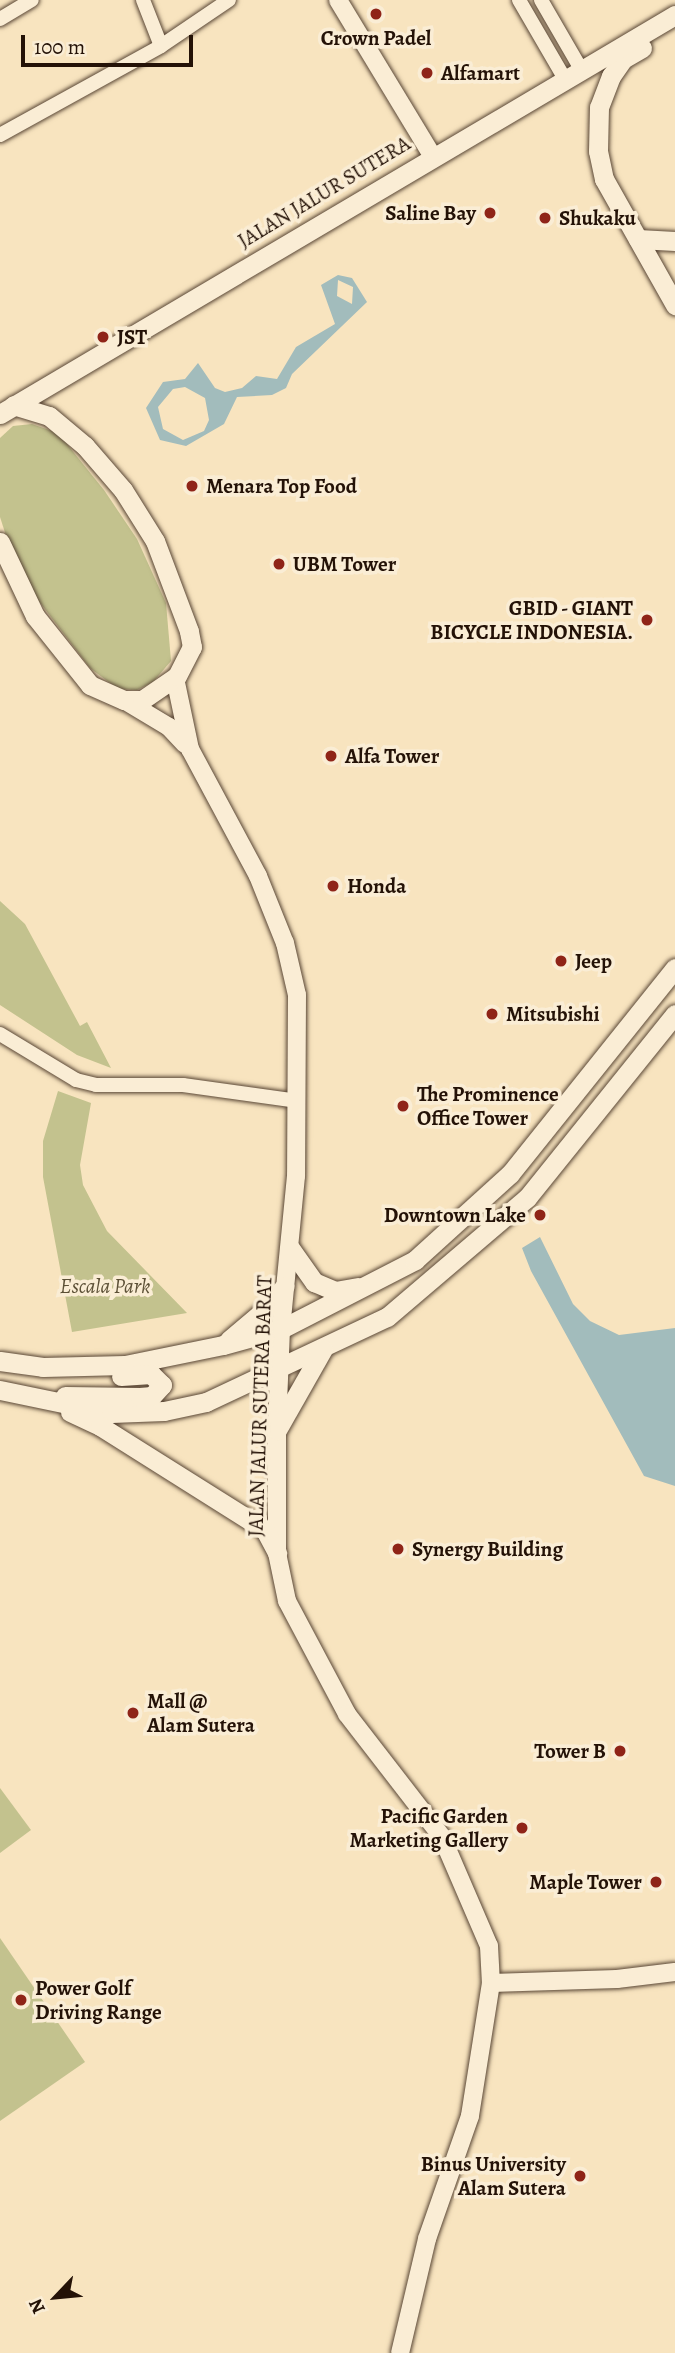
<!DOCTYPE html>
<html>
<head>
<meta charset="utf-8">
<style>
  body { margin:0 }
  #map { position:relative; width:675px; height:2353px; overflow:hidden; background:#f8e4bf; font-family:Alegreya,serif }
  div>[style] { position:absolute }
  .green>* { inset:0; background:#c3c28e }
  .water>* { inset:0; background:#a2bcbc }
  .roads { filter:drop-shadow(0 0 2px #594635) drop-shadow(0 0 2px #594635) }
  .minor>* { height:14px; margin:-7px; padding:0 7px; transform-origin:7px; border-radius:7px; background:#faedd5 }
  .tertiary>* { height:18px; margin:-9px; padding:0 9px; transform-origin:9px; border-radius:9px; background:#faedd5 }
  .secondary>* { height:19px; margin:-9.5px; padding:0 9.5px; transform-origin:9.5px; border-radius:9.5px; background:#faedd5 }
  .dots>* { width:19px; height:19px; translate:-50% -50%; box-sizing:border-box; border:4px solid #faedd5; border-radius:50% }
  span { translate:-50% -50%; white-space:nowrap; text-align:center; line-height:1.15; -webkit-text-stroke:7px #faedd5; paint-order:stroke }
  .poi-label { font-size:21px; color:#241207; font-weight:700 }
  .left { translate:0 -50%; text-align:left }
  .right { translate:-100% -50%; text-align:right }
  .street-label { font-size:21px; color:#241207 }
  .park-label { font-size:21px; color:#5c5036; font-style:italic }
  .north { position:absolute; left:21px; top:2262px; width:70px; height:70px; -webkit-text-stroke:5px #faedd5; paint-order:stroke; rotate:244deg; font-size:19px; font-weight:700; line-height:28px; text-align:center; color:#241207 }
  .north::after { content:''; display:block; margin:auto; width:24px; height:32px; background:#241207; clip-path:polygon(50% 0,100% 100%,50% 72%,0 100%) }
  .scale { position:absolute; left:21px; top:35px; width:172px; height:32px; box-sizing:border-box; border:4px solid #241207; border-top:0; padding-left:9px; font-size:21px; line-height:24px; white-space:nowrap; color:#241207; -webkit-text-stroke:5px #faedd5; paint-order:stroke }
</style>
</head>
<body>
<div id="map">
  <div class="green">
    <i style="clip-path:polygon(32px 424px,58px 433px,104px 490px,137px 539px,166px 603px,171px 661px,153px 682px,137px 690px,118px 689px,90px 668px,38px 600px,10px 548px,0 517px,0 438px,13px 426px)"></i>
    <i style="clip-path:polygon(0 901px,25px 924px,80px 1026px,87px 1022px,111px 1068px,77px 1055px,0 1005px)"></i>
    <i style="clip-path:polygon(58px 1091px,91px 1103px,80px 1165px,83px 1185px,107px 1231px,187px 1313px,72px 1332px,43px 1177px,43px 1141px)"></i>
    <i style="clip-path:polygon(0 1788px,31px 1830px,0 1853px)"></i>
    <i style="clip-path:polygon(0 1938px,85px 2062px,0 2121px)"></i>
  </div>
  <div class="water">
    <i style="clip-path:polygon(evenodd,338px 275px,352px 278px,367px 302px,292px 374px,286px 388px,272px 395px,237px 397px,224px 424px,186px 446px,160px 440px,146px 408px,163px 382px,185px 379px,198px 363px,215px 388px,225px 392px,242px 388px,256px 376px,277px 379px,296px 347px,335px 324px,321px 285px,338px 275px,338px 280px,353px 287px,352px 304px,337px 296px,338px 280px,338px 275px,185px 387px,205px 398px,209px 420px,204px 431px,183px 440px,163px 429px,158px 407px,173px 389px,185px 387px)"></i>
    <i style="clip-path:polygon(540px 1237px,573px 1304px,590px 1321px,619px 1335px,675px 1328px,675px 1486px,644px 1476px,531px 1271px,522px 1248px)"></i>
  </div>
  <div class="roads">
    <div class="minor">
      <i style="left:143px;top:0;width:49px;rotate:68.6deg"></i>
      <i style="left:519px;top:0;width:91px;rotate:59.8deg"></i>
      <i style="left:541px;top:0;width:80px;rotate:59.9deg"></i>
      <i style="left:0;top:19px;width:37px;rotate:-31deg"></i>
      <i style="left:0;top:135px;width:184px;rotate:-28.9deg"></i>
      <i style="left:161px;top:46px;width:82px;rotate:-34.1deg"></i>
      <i style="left:0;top:1034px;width:89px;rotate:31.2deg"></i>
      <i style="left:76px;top:1080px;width:21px;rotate:14deg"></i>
      <i style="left:96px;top:1085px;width:87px"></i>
      <i style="left:183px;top:1085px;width:116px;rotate:7.9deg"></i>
    </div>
    <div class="tertiary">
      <i style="left:338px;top:0;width:181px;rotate:58.8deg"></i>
      <i style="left:175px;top:678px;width:73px;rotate:78.1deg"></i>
      <i style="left:190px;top:749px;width:144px;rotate:61.8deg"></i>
      <i style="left:258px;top:876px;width:72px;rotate:68.1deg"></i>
      <i style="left:285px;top:943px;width:53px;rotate:77deg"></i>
      <i style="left:297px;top:995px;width:181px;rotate:90.3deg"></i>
      <i style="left:296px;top:1176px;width:154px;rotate:95.6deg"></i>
      <i style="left:281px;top:1329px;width:101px;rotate:92.3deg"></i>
      <i style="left:277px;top:1430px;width:123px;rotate:90deg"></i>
      <i style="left:277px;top:1553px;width:49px;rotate:78.2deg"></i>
      <i style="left:287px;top:1601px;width:128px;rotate:62deg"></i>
      <i style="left:347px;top:1714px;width:155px;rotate:52.3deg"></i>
      <i style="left:442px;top:1837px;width:119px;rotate:66.7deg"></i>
      <i style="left:489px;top:1946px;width:37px;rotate:87deg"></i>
      <i style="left:491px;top:1983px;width:135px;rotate:99deg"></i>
      <i style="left:470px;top:2116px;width:130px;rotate:109.3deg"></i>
      <i style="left:427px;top:2239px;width:117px;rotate:103.3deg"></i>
      <i style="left:124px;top:700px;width:52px;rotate:31deg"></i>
      <i style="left:169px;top:727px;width:23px;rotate:47deg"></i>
      <i style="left:491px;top:1983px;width:126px;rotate:-1.8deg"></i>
      <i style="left:617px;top:1979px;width:58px;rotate:-6.9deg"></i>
    </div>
    <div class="secondary">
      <i style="left:642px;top:48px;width:22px;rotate:150deg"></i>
      <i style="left:623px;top:59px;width:21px;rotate:125deg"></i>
      <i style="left:611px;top:76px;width:33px;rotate:111deg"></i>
      <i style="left:599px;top:107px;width:44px;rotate:91.3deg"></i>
      <i style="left:598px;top:151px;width:29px;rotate:78deg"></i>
      <i style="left:604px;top:179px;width:145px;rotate:60.6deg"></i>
      <i style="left:638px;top:239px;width:37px;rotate:3deg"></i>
      <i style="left:0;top:414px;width:784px;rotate:-30.59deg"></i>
      <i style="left:0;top:542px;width:82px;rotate:64.7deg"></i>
      <i style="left:35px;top:616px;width:88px;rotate:51.4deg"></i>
      <i style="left:90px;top:685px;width:37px;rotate:24deg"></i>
      <i style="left:124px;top:700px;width:18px"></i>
      <i style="left:142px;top:700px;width:42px;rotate:-34.4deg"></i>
      <i style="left:177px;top:676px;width:33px;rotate:-63deg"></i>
      <i style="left:192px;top:647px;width:16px;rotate:-101deg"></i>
      <i style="left:189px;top:631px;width:96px;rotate:-110.7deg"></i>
      <i style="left:155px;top:541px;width:60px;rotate:-122.1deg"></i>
      <i style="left:123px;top:490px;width:58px;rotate:-130.8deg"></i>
      <i style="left:85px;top:446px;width:47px;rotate:-140.2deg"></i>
      <i style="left:49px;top:416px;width:37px;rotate:-163deg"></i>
      <i style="left:290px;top:1248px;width:42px;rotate:54.8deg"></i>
      <i style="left:314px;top:1282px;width:23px;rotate:23deg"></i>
      <i style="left:335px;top:1291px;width:23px;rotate:-10deg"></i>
      <i style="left:229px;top:1340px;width:50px;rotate:-40.1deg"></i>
      <i style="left:267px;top:1308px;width:28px;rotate:-51deg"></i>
      <i style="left:0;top:1361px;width:43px;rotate:7.9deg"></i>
      <i style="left:43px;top:1367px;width:82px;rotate:-1.4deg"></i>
      <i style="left:125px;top:1365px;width:100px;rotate:-11.5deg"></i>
      <i style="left:223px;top:1345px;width:60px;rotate:-15.4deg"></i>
      <i style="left:281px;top:1329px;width:151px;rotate:-27.2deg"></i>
      <i style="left:415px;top:1260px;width:128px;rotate:-42.2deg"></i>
      <i style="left:510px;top:1174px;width:264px;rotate:-51.3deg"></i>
      <i style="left:0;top:1390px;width:113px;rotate:11.7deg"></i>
      <i style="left:111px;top:1413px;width:53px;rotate:-2.2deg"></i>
      <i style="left:164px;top:1411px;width:43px;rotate:-12.1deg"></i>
      <i style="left:206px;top:1402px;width:200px;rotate:-25.2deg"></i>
      <i style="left:387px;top:1317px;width:184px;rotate:-40.4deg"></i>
      <i style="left:527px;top:1198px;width:236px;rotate:-51.2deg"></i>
      <i style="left:65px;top:1396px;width:75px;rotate:0.8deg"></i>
      <i style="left:140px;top:1397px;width:12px;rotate:-5deg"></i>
      <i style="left:152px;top:1396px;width:15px;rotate:-48deg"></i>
      <i style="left:162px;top:1385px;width:16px;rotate:-135deg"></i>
      <i style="left:151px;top:1374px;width:30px;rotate:176deg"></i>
      <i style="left:70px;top:1412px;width:33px;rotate:25deg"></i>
      <i style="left:100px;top:1426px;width:195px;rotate:32.2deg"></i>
      <i style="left:265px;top:1530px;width:26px;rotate:62deg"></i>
      <i style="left:277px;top:1430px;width:93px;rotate:-60.4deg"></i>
    </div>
  </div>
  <div class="dots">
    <i style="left:376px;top:14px;background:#8f2418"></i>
    <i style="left:427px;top:73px;background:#8f2418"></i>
    <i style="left:490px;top:213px;background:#8f2418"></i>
    <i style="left:545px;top:218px;background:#8f2418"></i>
    <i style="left:103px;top:337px;background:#8f2418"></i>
    <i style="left:192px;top:486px;background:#8f2418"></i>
    <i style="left:279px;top:564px;background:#8f2418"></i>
    <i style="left:647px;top:620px;background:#8f2418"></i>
    <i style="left:331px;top:756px;background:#8f2418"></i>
    <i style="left:333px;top:886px;background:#8f2418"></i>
    <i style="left:561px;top:961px;background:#8f2418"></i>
    <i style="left:492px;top:1014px;background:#8f2418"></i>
    <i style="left:403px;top:1106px;background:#8f2418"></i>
    <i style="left:540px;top:1215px;background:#8f2418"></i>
    <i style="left:398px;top:1549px;background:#8f2418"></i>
    <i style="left:133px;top:1713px;background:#8f2418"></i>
    <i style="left:620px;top:1751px;background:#8f2418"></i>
    <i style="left:522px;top:1828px;background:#8f2418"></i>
    <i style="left:656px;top:1882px;background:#8f2418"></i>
    <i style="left:21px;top:2000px;background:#8f2418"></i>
    <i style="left:580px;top:2176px;background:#8f2418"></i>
  </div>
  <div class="poi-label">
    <span style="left:376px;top:38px">Crown Padel</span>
    <span class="left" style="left:441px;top:73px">Alfamart</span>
    <span class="right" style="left:476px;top:213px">Saline Bay</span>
    <span class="left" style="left:559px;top:218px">Shukaku</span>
    <span class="left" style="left:117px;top:337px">JST</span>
    <span class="left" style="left:206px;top:486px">Menara Top Food</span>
    <span class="left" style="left:293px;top:564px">UBM Tower</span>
    <span class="right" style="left:633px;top:620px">GBID - GIANT<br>BICYCLE INDONESIA.</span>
    <span class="left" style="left:345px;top:756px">Alfa Tower</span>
    <span class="left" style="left:347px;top:886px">Honda</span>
    <span class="left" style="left:575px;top:961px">Jeep</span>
    <span class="left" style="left:506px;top:1014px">Mitsubishi</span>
    <span class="left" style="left:417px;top:1106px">The Prominence<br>Office Tower</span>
    <span class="right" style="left:526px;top:1215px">Downtown Lake</span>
    <span class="left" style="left:412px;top:1549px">Synergy Building</span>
    <span class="left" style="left:147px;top:1713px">Mall @<br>Alam Sutera</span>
    <span class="right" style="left:606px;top:1751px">Tower B</span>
    <span class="right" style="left:508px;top:1828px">Pacific Garden<br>Marketing Gallery</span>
    <span class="right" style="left:642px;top:1882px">Maple Tower</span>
    <span class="left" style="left:35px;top:2000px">Power Golf<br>Driving Range</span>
    <span class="right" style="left:566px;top:2176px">Binus University<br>Alam Sutera</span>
  </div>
  <div class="street-label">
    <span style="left:324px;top:192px;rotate:-31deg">JALAN JALUR SUTERA</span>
    <span style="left:260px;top:1406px;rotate:-88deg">JALAN JALUR SUTERA BARAT</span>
  </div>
  <div class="park-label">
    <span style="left:105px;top:1286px">Escala Park</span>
  </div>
  <div class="north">N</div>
  <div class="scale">100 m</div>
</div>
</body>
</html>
